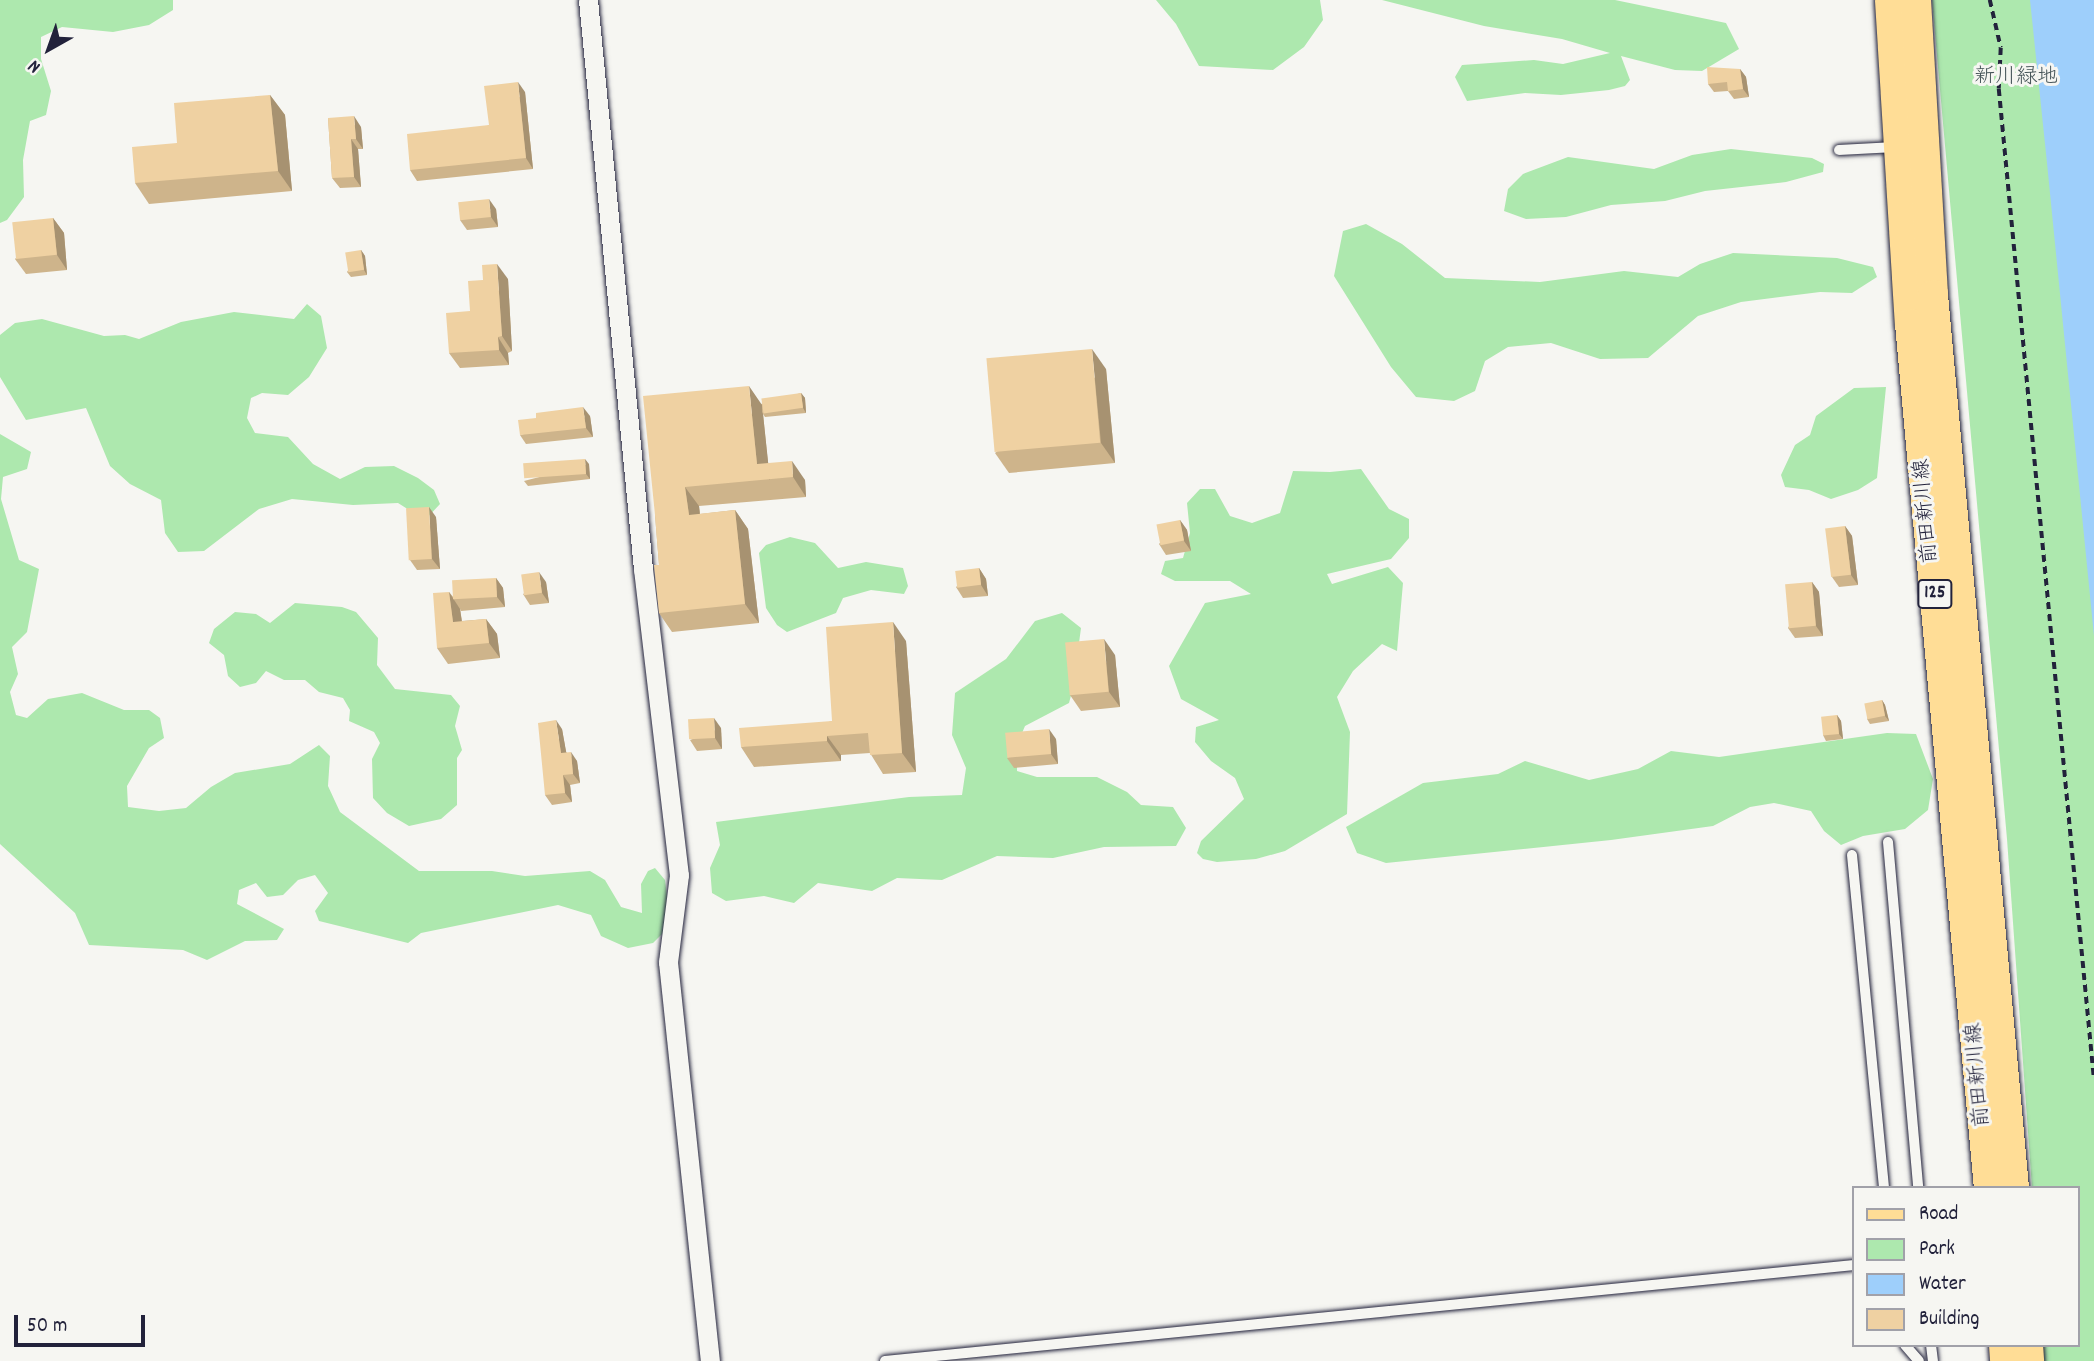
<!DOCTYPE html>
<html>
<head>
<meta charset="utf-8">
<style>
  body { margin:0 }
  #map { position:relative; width:2094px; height:1361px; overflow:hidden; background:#f6f6f2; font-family:Dekko,"Klee One",sans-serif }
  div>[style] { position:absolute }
  .green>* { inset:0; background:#ade8ae }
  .water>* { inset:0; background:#9ecffb }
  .path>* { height:3.5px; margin-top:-1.75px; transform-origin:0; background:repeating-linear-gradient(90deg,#22223b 0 7px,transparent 0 12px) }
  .roads { filter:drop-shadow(0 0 2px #22223b) drop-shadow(0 0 2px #22223b) }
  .lane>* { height:10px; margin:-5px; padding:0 5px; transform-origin:5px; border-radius:5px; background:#f6f6f2 }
  .street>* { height:19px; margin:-9.5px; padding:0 9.5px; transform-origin:9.5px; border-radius:9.5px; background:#f6f6f2 }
  .primary>* { height:30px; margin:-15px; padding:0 15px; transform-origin:15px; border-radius:15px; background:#ffdd96 }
  .wall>* { inset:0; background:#ceb48b }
  .shaded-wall>* { inset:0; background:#a79271 }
  .building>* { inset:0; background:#efd1a2; transform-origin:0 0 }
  span { translate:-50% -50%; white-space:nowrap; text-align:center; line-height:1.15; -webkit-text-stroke:6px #f6f6f2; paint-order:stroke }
  .shield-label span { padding:2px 5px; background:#f6f6f2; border:2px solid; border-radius:5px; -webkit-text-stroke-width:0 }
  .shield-label { font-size:19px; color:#22223b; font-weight:700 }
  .park-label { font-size:21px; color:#455458 }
  .street-label { font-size:21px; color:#22223b }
  .legend { position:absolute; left:1852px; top:1186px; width:228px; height:161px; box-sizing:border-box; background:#f6f6f2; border:2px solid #a1a1a9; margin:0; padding:9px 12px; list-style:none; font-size:21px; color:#22223b }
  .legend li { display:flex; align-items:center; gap:14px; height:35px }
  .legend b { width:35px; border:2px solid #a1a1a9 }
  .north { position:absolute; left:14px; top:14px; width:70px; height:70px; -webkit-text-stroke:5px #f6f6f2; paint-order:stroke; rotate:220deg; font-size:19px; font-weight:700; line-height:28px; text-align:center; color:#22223b }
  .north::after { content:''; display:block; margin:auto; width:24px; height:32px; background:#22223b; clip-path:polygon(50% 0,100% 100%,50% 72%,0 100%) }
  .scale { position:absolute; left:14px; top:1315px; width:131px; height:32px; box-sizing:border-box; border:4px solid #22223b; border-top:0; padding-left:9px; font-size:21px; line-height:24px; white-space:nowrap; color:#22223b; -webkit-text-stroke:5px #f6f6f2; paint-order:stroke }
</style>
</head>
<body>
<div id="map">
  <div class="green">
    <i style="clip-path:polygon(0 0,173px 0,173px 10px,149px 25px,113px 32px,62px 27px,41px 37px,41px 59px,51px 91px,46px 115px,30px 121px,23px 160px,24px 197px,7px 220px,0 223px)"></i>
    <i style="clip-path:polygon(1156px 0,1320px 0,1323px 20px,1304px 47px,1273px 70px,1199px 66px,1176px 24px)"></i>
    <i style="clip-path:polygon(1382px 0,1615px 0,1726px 23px,1739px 49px,1702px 71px,1675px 70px,1621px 56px,1630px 80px,1625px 86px,1609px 90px,1561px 95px,1525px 93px,1467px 101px,1455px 77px,1462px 65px,1534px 60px,1563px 64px,1610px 53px,1562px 39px,1484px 26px)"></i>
    <i style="clip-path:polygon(1932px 0,2094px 0,2094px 1361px,2044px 1361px,2043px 1345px,2078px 1345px,2078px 1188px,2032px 1188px,2007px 839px)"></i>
    <i style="clip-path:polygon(1731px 149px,1812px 158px,1824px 164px,1823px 172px,1786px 182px,1705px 191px,1665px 201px,1611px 205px,1566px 217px,1526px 219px,1504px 211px,1508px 189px,1523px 174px,1568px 157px,1654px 169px,1692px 155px)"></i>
    <i style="clip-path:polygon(1366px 224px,1402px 244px,1445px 278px,1540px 282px,1624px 271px,1678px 277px,1700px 264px,1733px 253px,1837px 258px,1873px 267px,1877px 277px,1852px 293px,1820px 292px,1741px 302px,1698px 316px,1648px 358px,1600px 359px,1551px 343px,1508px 347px,1485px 361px,1475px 391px,1454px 401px,1416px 397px,1391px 367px,1334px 276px,1343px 231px)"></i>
    <i style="clip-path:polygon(307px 304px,321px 316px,327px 348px,309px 377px,288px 395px,262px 393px,251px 398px,247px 418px,255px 433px,288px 437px,313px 464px,340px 479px,365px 467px,394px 466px,418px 478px,434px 490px,440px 504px,425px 520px,398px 503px,353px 505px,292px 499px,259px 509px,204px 551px,178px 552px,165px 533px,161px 500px,130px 484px,110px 466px,86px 408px,26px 420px,0 377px,0 335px,15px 323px,42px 319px,104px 336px,125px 335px,139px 339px,181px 322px,234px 312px,294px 319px)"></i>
    <i style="clip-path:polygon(1886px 387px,1877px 478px,1858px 490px,1831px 499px,1809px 490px,1785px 487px,1781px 475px,1795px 445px,1810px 435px,1816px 416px,1854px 388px)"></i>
    <i style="clip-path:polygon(0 434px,31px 452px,27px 469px,3px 477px,1px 499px,19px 560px,39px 569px,27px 632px,12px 647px,18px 674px,10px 692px,16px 715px,27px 718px,48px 699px,82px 693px,124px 710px,149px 710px,160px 718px,164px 738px,149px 748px,127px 786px,128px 807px,159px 811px,186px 808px,211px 787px,235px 773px,290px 764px,319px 745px,330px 756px,328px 786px,340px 812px,419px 871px,492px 871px,525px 876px,590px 871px,605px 880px,621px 907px,642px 913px,641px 884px,648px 871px,655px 868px,665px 880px,667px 896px,663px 933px,653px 943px,628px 948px,601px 936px,591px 915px,558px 905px,421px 933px,408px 943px,319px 921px,315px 911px,328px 893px,315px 875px,298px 880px,283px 895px,267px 897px,256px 883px,239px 890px,237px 904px,284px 929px,277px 940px,245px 941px,207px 960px,183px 950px,89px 945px,75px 913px,0 844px)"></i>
    <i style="clip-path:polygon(1361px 469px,1389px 509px,1409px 519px,1409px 538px,1391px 559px,1327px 574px,1332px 584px,1388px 567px,1403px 583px,1397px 651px,1382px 644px,1353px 671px,1337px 697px,1350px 732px,1347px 814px,1285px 851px,1256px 859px,1217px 862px,1203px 859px,1197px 853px,1201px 841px,1244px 799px,1235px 778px,1211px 761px,1195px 742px,1196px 727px,1219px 720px,1181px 699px,1169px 666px,1205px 603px,1251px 594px,1230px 581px,1175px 581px,1161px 574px,1165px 561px,1183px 558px,1190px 533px,1187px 503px,1200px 489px,1215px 489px,1230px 516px,1252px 523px,1280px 513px,1293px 471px,1330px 472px)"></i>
    <i style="clip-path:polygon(790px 537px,815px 543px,838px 568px,866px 562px,903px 568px,908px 586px,904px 594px,871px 590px,843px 598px,836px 613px,787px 632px,777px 625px,766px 608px,759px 553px,766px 545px)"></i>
    <i style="clip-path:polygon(295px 603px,342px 607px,356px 612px,378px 638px,377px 665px,395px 689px,451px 695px,460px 706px,455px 726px,462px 750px,457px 758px,457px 805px,441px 819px,409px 826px,387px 813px,373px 798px,372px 759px,380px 743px,374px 732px,349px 721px,350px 710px,343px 698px,319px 692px,305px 680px,284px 680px,266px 671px,256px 683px,240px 687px,228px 676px,224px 655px,209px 643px,214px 629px,235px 612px,256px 614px,270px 623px)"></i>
    <i style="clip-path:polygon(1062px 613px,1081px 628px,1073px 688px,1069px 703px,1025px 726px,1017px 745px,1017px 771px,1037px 777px,1097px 777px,1127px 792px,1141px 805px,1173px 807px,1186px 828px,1176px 846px,1104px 847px,1053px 858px,997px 856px,942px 880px,897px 878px,872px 891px,818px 883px,794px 903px,764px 896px,726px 901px,712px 893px,710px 868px,720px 845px,716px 822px,909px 797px,962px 795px,966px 768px,952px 735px,955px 693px,1006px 659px,1035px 621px)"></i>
    <i style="clip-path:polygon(1887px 733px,1916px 734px,1933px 779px,1928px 810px,1905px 829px,1863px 836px,1841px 845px,1824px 831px,1811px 811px,1774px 803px,1750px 807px,1713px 826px,1611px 840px,1386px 863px,1357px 853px,1346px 827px,1423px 783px,1498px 774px,1525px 761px,1589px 780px,1638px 769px,1671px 751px,1719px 757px)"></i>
  </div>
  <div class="water">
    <i style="clip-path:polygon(2030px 0,2094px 0,2094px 636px,2047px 163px)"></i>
  </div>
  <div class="path">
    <i style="left:1990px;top:0;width:49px;rotate:77.1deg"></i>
    <i style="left:2001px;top:48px;width:41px;rotate:92.8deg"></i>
    <i style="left:1999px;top:89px;width:993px;rotate:84.51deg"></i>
  </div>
  <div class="roads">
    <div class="lane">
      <i style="left:1839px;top:150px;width:56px;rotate:-3.1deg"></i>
      <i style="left:1888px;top:842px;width:347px;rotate:85deg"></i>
      <i style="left:1852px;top:855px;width:335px;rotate:84.5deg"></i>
      <i style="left:1905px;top:1345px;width:21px;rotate:49deg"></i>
      <i style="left:1931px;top:1345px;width:16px;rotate:83deg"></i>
      <i style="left:885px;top:1361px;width:974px;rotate:-5.66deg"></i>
    </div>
    <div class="street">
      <i style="left:588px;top:0;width:572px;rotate:84.48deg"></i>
      <i style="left:643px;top:569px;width:308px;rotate:83.3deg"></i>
      <i style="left:679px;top:875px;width:88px;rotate:97.2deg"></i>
      <i style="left:668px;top:962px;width:401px;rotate:84deg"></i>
    </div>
    <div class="primary">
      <i style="left:1890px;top:0;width:325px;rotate:86.5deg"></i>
      <i style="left:1910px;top:324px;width:868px;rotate:84.78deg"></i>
      <i style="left:1916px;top:0;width:295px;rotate:86.7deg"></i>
      <i style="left:1933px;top:295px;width:897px;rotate:84.82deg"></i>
      <i style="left:2004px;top:1345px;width:16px;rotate:86deg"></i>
      <i style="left:2028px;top:1345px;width:16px;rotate:86deg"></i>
    </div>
  </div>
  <div class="wall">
    <i style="clip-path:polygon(1740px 69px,1746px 77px,1749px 97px,1734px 99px,1728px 91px,1714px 92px,1708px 84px)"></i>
    <i style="clip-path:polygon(525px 92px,533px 169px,417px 181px,410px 170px,489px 125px)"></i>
    <i style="clip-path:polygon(270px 95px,285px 115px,292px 191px,149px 204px,135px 183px,177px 143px)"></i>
    <i style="clip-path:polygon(328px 118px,361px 127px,363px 149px,358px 149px,361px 187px,340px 188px,332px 178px)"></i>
    <i style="clip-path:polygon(496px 209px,498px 227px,467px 230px,460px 220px)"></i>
    <i style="clip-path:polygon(53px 218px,64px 233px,67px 270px,26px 274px,15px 259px)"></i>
    <i style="clip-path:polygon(361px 250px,365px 256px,367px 275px,351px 277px,347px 272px)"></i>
    <i style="clip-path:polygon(508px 279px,512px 351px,508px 353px,509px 365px,460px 368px,449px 353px)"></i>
    <i style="clip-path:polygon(1106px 369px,1115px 463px,1009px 473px,995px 453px)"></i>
    <i style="clip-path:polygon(801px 393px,805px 398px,806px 413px,765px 417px,763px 414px,768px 463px,805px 480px,806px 497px,699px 506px,700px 514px,735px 510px,748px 529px,759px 623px,672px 632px,659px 613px,659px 565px,655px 515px,761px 404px)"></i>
    <i style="clip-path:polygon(590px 416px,593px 437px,526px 444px,520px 435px)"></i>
    <i style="clip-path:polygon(589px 464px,590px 479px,528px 486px,524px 481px)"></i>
    <i style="clip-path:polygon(436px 517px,440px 569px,417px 570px,410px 560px)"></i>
    <i style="clip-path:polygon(1180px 520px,1187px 530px,1191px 551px,1166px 555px,1159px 544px)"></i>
    <i style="clip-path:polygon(1845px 526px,1852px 536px,1858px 585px,1839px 587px,1832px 577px)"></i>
    <i style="clip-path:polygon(979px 568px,986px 579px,988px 596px,963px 598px,956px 587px)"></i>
    <i style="clip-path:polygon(496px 578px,503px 588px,505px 607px,461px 611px,460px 609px,462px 621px,486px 619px,497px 634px,500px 658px,448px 664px,437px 648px,449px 592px,454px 598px)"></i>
    <i style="clip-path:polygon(546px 582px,549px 603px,530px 605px,523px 594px)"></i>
    <i style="clip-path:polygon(1812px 582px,1819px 592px,1823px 636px,1795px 638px,1788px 628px)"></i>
    <i style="clip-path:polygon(906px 641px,916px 772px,883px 774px,870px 753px,841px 755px,841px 761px,754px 767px,741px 747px,832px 721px)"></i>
    <i style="clip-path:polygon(1115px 655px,1120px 707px,1081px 711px,1070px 695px)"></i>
    <i style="clip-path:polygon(1882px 700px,1885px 705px,1889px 721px,1870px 724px,1867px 719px)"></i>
    <i style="clip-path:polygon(1837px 715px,1841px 721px,1843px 739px,1826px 741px,1823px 735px)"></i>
    <i style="clip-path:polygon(721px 728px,722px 749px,697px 751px,690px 740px)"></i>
    <i style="clip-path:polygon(562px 729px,566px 752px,577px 761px,580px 783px,570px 785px,572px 802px,552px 805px,545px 795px)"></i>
    <i style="clip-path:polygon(1056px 739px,1058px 764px,1014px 768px,1007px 758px)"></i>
  </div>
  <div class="shaded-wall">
    <i style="clip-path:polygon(1740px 69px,1746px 77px,1749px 97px,1743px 89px)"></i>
    <i style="clip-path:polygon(518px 82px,525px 92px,533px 169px,526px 158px)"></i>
    <i style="clip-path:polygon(270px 95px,285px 115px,292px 191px,278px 171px)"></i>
    <i style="clip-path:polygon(354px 116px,361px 127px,363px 149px,356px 139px)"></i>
    <i style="clip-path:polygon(351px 139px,358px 149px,361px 187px,354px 177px)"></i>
    <i style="clip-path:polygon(489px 199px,496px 209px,498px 227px,491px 217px)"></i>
    <i style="clip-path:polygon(53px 218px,64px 233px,67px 270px,57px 255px)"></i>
    <i style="clip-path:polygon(361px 250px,365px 256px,367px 275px,364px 270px)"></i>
    <i style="clip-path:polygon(497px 264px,508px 279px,512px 351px,502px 336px)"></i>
    <i style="clip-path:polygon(498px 337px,508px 353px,509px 365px,499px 350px)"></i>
    <i style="clip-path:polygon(1092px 349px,1106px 369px,1115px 463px,1101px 443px)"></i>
    <i style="clip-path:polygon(749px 386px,762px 405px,762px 412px,763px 414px,770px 480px,757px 464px)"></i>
    <i style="clip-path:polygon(801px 393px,805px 398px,806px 413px,803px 408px)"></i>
    <i style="clip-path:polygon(583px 407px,590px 416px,593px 437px,586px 428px)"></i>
    <i style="clip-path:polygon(585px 459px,589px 464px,590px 479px,586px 474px)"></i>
    <i style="clip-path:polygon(792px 461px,805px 480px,806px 497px,793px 477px)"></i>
    <i style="clip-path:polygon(685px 487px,699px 506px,702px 534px,689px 515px)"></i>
    <i style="clip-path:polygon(429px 507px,436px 517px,440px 569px,432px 559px)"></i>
    <i style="clip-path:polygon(735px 510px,748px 529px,759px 623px,745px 604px)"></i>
    <i style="clip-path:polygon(1180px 520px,1187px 530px,1191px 551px,1184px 541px)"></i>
    <i style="clip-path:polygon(1845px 526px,1852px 536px,1858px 585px,1851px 575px)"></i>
    <i style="clip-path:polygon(979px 568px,986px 579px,988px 596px,981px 585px)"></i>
    <i style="clip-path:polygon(539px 572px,546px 582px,549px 603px,542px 593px)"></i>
    <i style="clip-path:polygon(496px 578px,503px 588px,505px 607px,497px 597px)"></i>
    <i style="clip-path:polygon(1812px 582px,1819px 592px,1823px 636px,1816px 626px)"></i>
    <i style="clip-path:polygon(449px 592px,460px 609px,464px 637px,453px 622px)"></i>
    <i style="clip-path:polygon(486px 619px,497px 634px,500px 658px,489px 643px)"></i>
    <i style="clip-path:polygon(893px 622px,906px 641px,916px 772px,902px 753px)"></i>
    <i style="clip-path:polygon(1104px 639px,1115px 655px,1120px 707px,1109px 692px)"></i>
    <i style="clip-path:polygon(1882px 700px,1885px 705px,1889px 721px,1885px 716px)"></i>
    <i style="clip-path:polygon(1837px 715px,1841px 721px,1843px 739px,1839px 734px)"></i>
    <i style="clip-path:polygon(714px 718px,721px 728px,722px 749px,715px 738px)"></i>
    <i style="clip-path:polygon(556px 720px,562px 729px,568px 762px,561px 753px)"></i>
    <i style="clip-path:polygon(1049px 729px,1056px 739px,1058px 764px,1051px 754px)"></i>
    <i style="clip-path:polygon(827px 736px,841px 755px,841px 761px,827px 741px)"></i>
    <i style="clip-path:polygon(571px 752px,577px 761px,580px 783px,573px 774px)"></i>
    <i style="clip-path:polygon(563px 775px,570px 785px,572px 802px,565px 793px)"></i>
  </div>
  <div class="building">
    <i style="clip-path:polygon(1707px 67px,1740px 69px,1743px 89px,1728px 91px,1727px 82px,1708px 84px)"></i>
    <i style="clip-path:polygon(518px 82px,526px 158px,410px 170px,407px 134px,489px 125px,484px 86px)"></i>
    <i style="clip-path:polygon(270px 95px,278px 171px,135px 183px,132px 147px,177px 143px,174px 103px)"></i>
    <i style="clip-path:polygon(354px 116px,356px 139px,351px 139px,354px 177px,332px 178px,328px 118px)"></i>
    <i style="left:489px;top:199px;width:18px;height:31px;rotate:84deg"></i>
    <i style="left:53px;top:218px;width:37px;height:41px;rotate:84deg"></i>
    <i style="left:361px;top:250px;width:20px;height:16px;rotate:81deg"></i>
    <i style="clip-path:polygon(497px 264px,502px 336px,498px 337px,499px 350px,449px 353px,446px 313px,470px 311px,468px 281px,483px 280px,482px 265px)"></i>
    <i style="left:1092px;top:349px;width:94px;height:106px;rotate:85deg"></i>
    <i style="clip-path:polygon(749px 386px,757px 464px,792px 461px,793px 477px,685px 487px,689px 515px,735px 510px,745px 604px,659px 613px,654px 565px,659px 565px,655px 515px,643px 396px)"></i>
    <i style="left:801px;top:393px;width:15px;height:40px;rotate:82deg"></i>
    <i style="clip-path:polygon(583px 407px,586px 428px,520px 435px,518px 420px,536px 418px,536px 413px)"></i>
    <i style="left:585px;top:459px;width:15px;height:62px;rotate:86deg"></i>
    <i style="left:429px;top:507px;width:52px;height:23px;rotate:87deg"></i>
    <i style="left:1180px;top:520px;width:21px;height:24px;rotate:79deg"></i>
    <i style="left:1845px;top:526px;width:49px;height:20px;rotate:83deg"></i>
    <i style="left:979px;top:568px;width:17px;height:24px;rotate:83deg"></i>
    <i style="left:539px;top:572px;width:21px;height:18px;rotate:82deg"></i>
    <i style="left:496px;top:578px;width:19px;height:44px;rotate:87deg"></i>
    <i style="left:1812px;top:582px;width:44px;height:27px;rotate:85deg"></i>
    <i style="clip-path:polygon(449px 592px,453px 622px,486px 619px,489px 643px,437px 648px,433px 593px)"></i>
    <i style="clip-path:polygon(893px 622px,902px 753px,870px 755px,868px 733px,827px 736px,827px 741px,741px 747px,739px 728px,832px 721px,826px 627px)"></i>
    <i style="left:1104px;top:639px;width:53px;height:39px;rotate:85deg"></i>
    <i style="left:1882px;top:700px;width:16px;height:18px;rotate:79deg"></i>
    <i style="left:1837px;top:715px;width:19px;height:16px;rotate:84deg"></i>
    <i style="left:714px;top:718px;width:20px;height:26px;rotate:87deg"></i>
    <i style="clip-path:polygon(556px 720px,561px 753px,571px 752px,573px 774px,563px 775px,565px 793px,545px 795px,538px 723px)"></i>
    <i style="left:1049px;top:729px;width:25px;height:44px;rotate:85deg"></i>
  </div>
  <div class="shield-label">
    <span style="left:1935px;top:594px">125</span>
  </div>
  <div class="park-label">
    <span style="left:2016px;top:78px">新川緑地</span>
  </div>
  <div class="street-label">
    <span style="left:1927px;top:511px;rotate:-95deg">前田新川線</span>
    <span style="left:1979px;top:1075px;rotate:-95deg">前田新川線</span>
  </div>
  <ul class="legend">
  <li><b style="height:9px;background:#ffdd96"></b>Road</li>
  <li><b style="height:19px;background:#ade8ae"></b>Park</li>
  <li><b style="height:19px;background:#9ecffb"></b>Water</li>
  <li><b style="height:19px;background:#efd1a2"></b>Building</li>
  </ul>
  <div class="north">N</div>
  <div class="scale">50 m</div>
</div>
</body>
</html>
